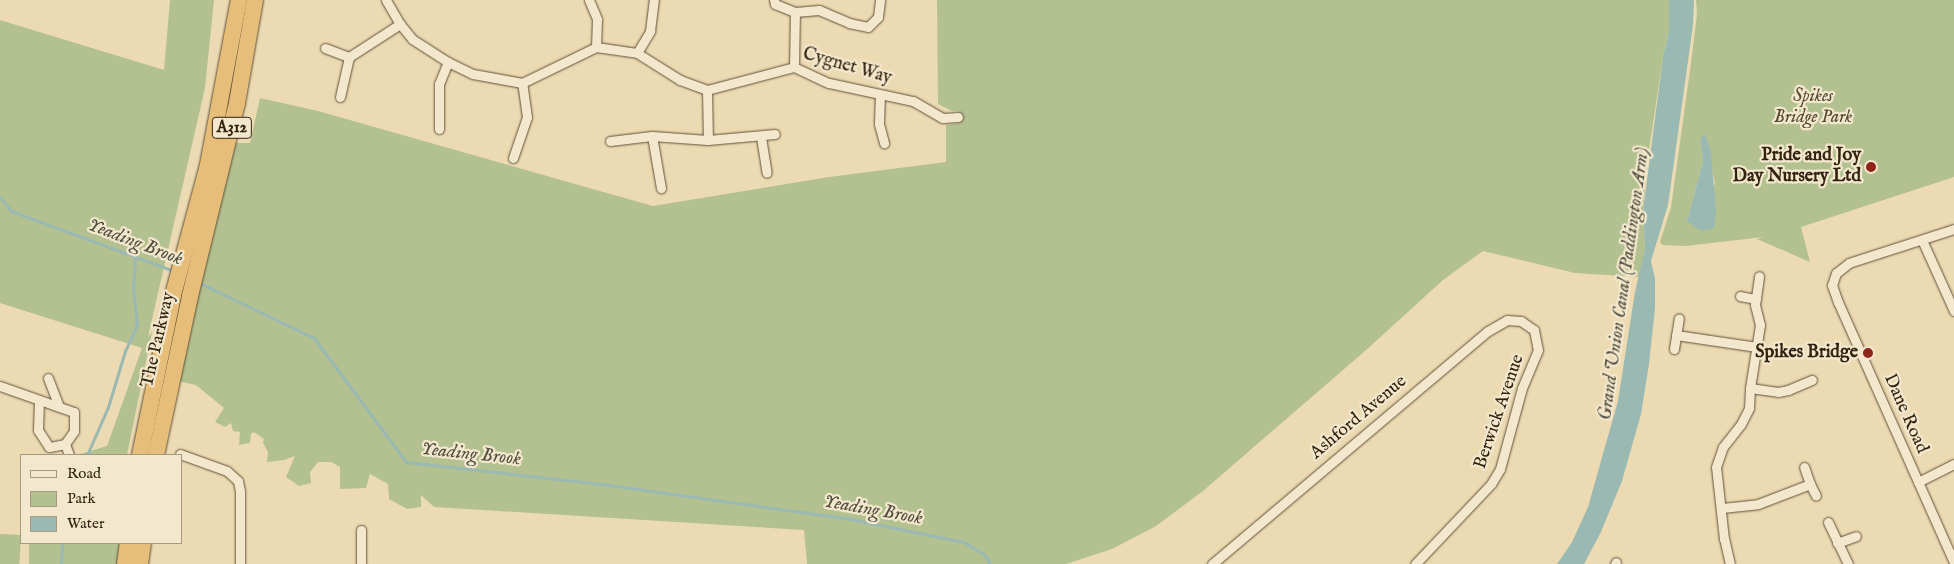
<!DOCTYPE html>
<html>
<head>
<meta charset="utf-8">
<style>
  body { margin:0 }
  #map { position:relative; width:1954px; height:564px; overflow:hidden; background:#ecdab2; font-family:"IM FELL English",serif }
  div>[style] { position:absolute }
  .green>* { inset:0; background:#b3c190; transform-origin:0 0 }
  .water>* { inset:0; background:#9ab9b3 }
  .stream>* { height:3px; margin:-1.5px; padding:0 1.5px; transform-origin:1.5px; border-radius:1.5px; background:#9ab9b3 }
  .roads { filter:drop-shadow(0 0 1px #605138) drop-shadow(0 0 1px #605138) }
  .street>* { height:9px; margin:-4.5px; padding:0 4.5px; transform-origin:4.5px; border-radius:4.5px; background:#f3e7cd }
  .highway>* { height:16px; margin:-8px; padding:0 8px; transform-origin:8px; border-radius:8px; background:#e6bd79 }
  .dots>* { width:14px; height:14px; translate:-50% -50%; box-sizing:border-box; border:2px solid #f3e7cd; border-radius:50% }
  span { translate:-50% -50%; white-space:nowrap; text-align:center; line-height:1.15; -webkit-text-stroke:4.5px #f3e7cd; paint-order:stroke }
  .shield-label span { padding:1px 4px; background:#f3e7cd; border:1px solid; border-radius:4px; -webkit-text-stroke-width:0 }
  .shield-label { font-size:16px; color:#32230f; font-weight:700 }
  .street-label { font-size:18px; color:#32230f }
  .park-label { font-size:18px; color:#524a2f; font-style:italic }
  .poi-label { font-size:18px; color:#32230f; font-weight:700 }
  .right { translate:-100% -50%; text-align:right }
  .water-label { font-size:19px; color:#515040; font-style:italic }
  .legend { position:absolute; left:20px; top:454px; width:162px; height:90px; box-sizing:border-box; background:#f3e7cd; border:1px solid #a69981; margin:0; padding:6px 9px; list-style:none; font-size:15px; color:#32230f }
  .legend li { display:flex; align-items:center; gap:10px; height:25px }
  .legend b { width:25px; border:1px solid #a69981 }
</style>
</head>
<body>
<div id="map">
  <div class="green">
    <i style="clip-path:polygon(170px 0,214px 0,205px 88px,148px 337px,152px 332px,127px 455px,77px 455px,107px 446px,142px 348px,0 303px,0 20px,164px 70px)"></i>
    <i style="clip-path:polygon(937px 0,1669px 0,1669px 32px,1663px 57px,1648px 157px,1643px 211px,1645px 249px,1639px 277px,1575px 273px,1483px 251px,1443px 280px,1365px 351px,1203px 491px,1156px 526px,1112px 549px,1066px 564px,807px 564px,804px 530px,434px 507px,421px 495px,421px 507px,407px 509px,389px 499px,388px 484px,370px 474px,366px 488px,340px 489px,340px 467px,331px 462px,318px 462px,310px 472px,311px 483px,299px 486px,286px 477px,295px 456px,284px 460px,267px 462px,268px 452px,263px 443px,264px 439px,254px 432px,251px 434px,250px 443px,239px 445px,240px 432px,233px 431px,231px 423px,225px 427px,215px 422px,224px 408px,196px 385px,173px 380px,235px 143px,250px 143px,260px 98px,318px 111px,653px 206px,829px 177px,946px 162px,946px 125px,959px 123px,959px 111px,952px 111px,938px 104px)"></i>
    <i style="clip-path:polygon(evenodd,1696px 0,1954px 0,1954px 177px,1801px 227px,1810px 262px,1757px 239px,1763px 237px,1686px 246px,1662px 245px,1660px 242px,1671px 207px,1691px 63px,1697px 14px,1696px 0,1700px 139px,1711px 153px,1711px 163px,1715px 184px,1687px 221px,1703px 161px,1700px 139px)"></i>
    <i style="left:0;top:534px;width:21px;height:30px;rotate:3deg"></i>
    <i style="left:29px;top:543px;width:90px;height:21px"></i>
  </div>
  <div class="water">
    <i style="clip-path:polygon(1669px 0,1694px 0,1693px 25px,1668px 205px,1651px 261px,1655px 279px,1655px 308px,1649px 364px,1641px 414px,1622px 481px,1601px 532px,1584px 564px,1557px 564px,1572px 542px,1588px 507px,1618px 401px,1635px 292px,1645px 249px,1643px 211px,1663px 57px,1669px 32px)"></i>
    <i style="clip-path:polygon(1705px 134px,1711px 153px,1716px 211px,1714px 228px,1701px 231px,1687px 221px,1703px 161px,1700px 139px)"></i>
  </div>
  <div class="stream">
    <i style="left:0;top:197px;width:18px;rotate:52deg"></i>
    <i style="left:11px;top:211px;width:174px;rotate:20.2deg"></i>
    <i style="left:198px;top:282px;width:129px;rotate:25.8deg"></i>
    <i style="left:314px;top:338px;width:154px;rotate:53.4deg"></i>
    <i style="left:406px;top:462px;width:197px;rotate:6.4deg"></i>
    <i style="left:602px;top:484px;width:250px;rotate:8deg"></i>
    <i style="left:850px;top:519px;width:116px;rotate:11.4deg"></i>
    <i style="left:964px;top:542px;width:25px;rotate:32deg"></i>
    <i style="left:985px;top:555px;width:10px;rotate:61deg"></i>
    <i style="left:87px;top:455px;width:52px;rotate:-66.4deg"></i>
    <i style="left:108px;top:407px;width:59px;rotate:-73.1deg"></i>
    <i style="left:125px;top:351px;width:29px;rotate:-65deg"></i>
    <i style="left:137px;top:325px;width:37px;rotate:-96deg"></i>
    <i style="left:133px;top:288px;width:32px;rotate:-86deg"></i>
    <i style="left:61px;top:564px;width:21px;rotate:-87deg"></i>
  </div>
  <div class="roads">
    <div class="street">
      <i style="left:386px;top:0;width:28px;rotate:60deg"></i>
      <i style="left:400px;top:24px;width:19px;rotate:51deg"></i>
      <i style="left:412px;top:39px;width:43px;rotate:32.6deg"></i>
      <i style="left:448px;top:62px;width:28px;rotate:26deg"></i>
      <i style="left:473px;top:74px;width:50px;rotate:10.4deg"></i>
      <i style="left:522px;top:83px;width:82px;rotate:-25.9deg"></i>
      <i style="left:596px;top:47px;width:41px;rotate:8.3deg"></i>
      <i style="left:637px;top:53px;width:51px;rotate:32.1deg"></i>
      <i style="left:680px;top:80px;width:29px;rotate:20deg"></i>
      <i style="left:707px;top:90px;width:90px;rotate:-14.8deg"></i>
      <i style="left:794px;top:67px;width:38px;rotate:25deg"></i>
      <i style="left:829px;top:83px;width:86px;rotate:12.1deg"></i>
      <i style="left:913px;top:101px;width:34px;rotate:30deg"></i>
      <i style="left:943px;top:118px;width:15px;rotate:-4deg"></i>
      <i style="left:589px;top:0;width:21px;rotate:67deg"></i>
      <i style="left:597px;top:19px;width:28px;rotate:92deg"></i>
      <i style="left:774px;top:0;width:4px;rotate:76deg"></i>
      <i style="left:775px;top:4px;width:22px;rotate:22deg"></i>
      <i style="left:795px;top:12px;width:24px;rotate:-5deg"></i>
      <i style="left:819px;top:10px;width:33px;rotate:23deg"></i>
      <i style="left:849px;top:23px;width:19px;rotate:12deg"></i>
      <i style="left:868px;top:27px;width:14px;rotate:-45deg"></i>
      <i style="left:878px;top:17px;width:17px;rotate:-83deg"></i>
      <i style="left:325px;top:48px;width:26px;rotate:21deg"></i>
      <i style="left:349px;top:57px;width:61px;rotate:-32.9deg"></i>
      <i style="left:637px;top:53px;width:26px;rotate:-59deg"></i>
      <i style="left:650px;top:31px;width:31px;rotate:-83deg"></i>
      <i style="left:794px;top:67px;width:55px;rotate:-89deg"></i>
      <i style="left:707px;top:90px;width:50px;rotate:88.9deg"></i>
      <i style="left:880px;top:94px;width:30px;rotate:92deg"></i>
      <i style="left:879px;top:124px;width:20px;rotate:75deg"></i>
      <i style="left:340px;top:97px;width:41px;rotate:-77.3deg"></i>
      <i style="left:439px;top:129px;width:45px;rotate:-90deg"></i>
      <i style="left:439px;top:84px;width:24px;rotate:-68deg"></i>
      <i style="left:652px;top:136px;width:53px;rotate:80.2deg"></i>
      <i style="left:761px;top:137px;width:36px;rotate:81deg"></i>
      <i style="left:610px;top:141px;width:42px;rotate:-6.8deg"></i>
      <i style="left:652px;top:136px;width:56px;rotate:4.1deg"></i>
      <i style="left:708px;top:140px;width:67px;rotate:-5.1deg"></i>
      <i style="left:513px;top:158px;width:43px;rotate:-71.1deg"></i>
      <i style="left:527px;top:117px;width:34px;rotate:-98deg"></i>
      <i style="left:1954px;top:229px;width:110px;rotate:162.1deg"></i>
      <i style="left:1849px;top:263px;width:16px;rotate:142deg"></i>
      <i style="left:1836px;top:273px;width:13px;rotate:108deg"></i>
      <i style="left:1832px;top:285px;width:18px;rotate:71deg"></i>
      <i style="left:1838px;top:302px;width:286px;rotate:66deg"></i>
      <i style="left:1922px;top:240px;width:78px;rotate:65.7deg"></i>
      <i style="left:1740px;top:296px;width:16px;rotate:11deg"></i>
      <i style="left:1676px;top:335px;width:82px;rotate:8.4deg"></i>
      <i style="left:1674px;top:349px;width:31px;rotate:-81deg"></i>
      <i style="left:48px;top:378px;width:31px;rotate:69deg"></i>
      <i style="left:0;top:386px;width:78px;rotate:19.4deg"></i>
      <i style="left:74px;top:412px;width:19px;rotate:90deg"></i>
      <i style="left:74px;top:431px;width:16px;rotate:125deg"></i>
      <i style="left:65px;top:444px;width:16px;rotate:169deg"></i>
      <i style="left:49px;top:447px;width:20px;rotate:-123deg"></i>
      <i style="left:38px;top:430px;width:29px;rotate:-88deg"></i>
      <i style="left:1750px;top:388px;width:28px;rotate:8deg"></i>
      <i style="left:1778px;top:392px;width:10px;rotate:-11deg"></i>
      <i style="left:1788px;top:390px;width:26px;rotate:-23deg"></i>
      <i style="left:65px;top:444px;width:12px;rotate:70deg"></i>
      <i style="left:180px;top:454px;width:50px;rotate:19.9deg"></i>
      <i style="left:227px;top:471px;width:15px;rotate:42deg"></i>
      <i style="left:238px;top:481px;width:10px;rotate:79deg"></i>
      <i style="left:240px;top:491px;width:73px;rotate:90deg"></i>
      <i style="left:1918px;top:482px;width:40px;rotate:-26.6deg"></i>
      <i style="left:1810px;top:484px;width:13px;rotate:63deg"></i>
      <i style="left:1722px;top:508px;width:36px;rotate:-6deg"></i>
      <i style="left:1758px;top:504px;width:56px;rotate:-21deg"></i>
      <i style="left:1810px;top:484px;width:18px;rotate:-109deg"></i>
      <i style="left:1828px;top:522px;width:47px;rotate:64.5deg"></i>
      <i style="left:361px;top:530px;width:34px;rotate:90deg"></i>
      <i style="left:1837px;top:543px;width:20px;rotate:-20deg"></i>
      <i style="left:1212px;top:564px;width:361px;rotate:-40.2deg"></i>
      <i style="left:1488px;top:331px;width:22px;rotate:-30deg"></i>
      <i style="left:1507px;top:320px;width:14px;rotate:4deg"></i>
      <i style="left:1521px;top:321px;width:16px;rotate:35deg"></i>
      <i style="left:1534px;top:330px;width:20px;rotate:79deg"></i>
      <i style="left:1538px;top:350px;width:41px;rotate:112.8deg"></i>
      <i style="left:1522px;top:388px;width:84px;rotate:105.2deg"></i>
      <i style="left:1500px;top:469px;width:17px;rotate:121deg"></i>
      <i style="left:1491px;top:484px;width:110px;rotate:133.5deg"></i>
      <i style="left:1615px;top:564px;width:2px;rotate:-63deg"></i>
      <i style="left:1730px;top:564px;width:26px;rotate:-103deg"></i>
      <i style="left:1724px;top:539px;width:72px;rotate:-96.3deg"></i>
      <i style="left:1716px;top:467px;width:21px;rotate:-71deg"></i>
      <i style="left:1723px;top:447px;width:29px;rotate:-52deg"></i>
      <i style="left:1741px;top:424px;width:18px;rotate:-63deg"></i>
      <i style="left:1749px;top:408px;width:20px;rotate:-87deg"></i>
      <i style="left:1750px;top:388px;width:64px;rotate:-81deg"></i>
      <i style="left:1760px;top:325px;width:21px;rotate:-104deg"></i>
      <i style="left:1755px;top:305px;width:29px;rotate:-82deg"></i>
    </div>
    <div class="highway">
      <i style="left:140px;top:455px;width:163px;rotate:-78.3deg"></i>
      <i style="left:173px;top:295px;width:135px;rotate:-74.9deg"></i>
      <i style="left:208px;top:165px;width:168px;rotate:-79.4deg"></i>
      <i style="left:156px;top:455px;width:163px;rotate:-77.9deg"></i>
      <i style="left:190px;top:296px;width:199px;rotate:-76.3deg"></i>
      <i style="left:237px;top:103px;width:105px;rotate:-80.1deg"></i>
      <i style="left:125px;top:564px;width:21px;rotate:-82deg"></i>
      <i style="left:140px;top:564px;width:21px;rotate:-82deg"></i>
    </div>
  </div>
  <div class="dots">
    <i style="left:1871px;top:167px;background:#8f2418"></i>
    <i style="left:1868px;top:353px;background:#8f2418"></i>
  </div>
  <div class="shield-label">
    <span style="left:232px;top:128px">A312</span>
  </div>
  <div class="street-label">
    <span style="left:847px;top:67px;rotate:16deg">Cygnet Way</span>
    <span style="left:159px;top:340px;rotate:-77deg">The Parkway</span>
    <span style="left:1500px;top:412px;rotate:-71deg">Berwick Avenue</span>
    <span style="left:1905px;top:414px;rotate:66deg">Dane Road</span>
    <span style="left:1359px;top:418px;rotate:-40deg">Ashford Avenue</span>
  </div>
  <div class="park-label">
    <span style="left:1813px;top:108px">Spikes<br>Bridge Park</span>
  </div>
  <div class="poi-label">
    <span class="right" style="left:1861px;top:167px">Pride and Joy<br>Day Nursery Ltd</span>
    <span class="right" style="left:1858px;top:353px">Spikes Bridge</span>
  </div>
  <div class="water-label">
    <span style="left:135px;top:243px;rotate:21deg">Yeading Brook</span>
    <span style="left:1625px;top:284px;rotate:-82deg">Grand Union Canal (Paddington Arm)</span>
    <span style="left:471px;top:455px;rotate:6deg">Yeading Brook</span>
    <span style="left:873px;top:511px;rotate:10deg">Yeading Brook</span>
  </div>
  <ul class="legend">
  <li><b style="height:6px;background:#f3e7cd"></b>Road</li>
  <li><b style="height:14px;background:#b3c190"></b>Park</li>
  <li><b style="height:14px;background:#9ab9b3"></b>Water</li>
  </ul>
</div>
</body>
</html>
